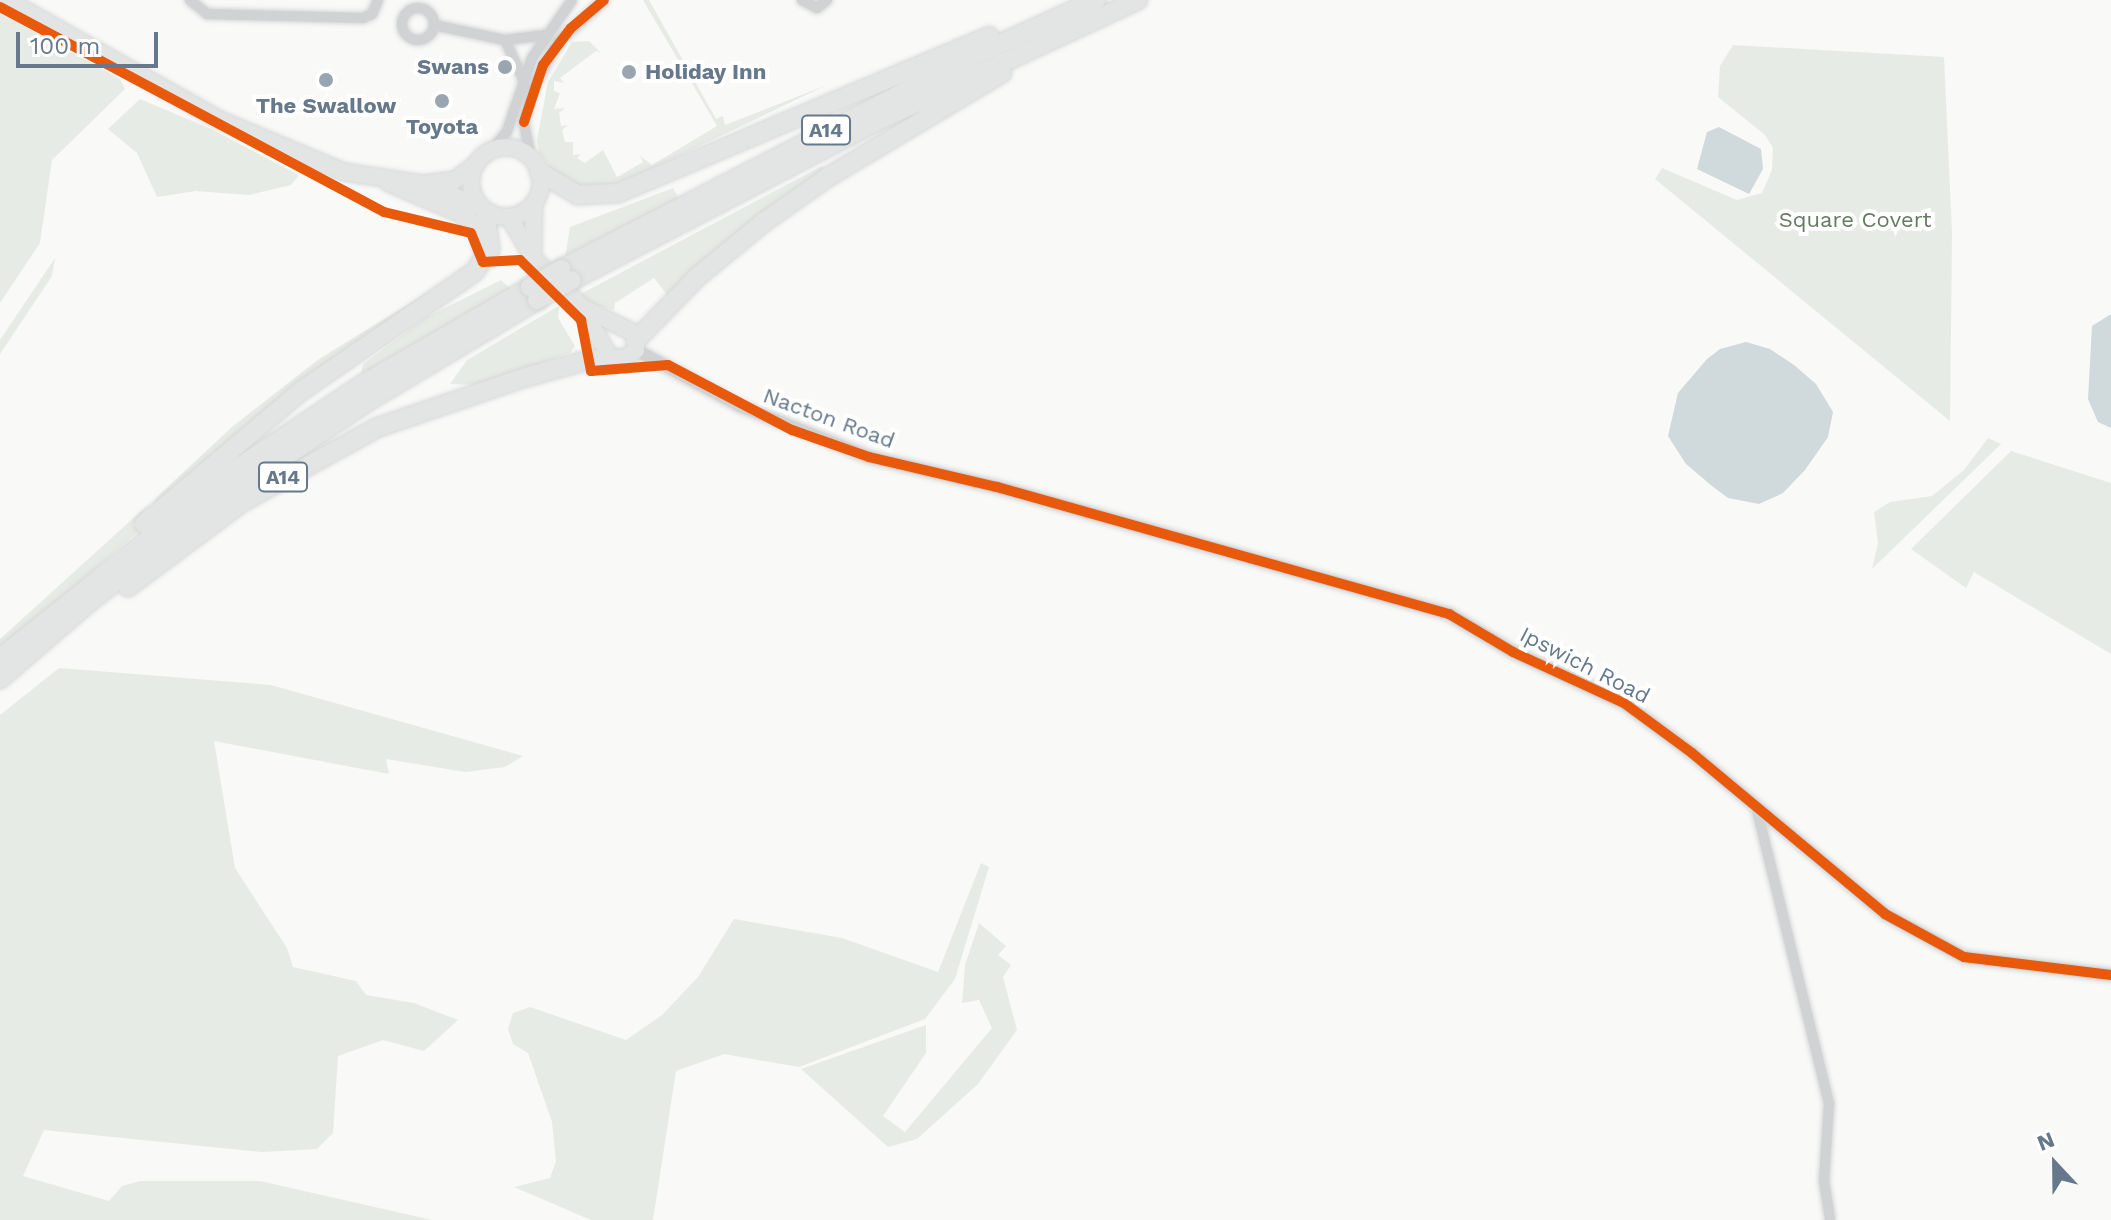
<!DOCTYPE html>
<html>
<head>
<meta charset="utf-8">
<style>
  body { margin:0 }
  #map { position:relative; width:2111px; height:1220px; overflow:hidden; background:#f9f9f8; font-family:"Work Sans",sans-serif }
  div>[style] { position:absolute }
  .green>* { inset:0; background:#e7ebe5 }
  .water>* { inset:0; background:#d0d9dc }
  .roads { filter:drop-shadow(0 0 2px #d6d7d8) drop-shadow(0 0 2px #d6d7d8) }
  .minor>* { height:10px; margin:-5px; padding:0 5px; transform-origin:5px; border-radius:5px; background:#d1d2d3 }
  .minor>.ring { margin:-5px; padding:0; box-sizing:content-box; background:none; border:10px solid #d1d2d3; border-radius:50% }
  .tertiary>* { height:12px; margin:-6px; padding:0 6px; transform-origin:6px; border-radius:6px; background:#d1d2d3 }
  .primary>* { height:16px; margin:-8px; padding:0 8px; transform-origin:8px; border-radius:8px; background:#e3e4e4 }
  .primary>.ring { margin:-8px; padding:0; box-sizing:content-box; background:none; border:16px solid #e3e4e4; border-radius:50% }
  .trunk>* { height:18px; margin:-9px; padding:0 9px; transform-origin:9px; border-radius:9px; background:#e3e4e4 }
  .bridges { filter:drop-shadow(0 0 2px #d5d6d6) drop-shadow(0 0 2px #d5d6d6) }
  .trunk-bridge>* { height:18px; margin:-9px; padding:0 9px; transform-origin:9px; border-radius:9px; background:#e3e4e4 }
  .cycleway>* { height:10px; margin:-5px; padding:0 5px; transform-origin:5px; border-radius:5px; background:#e8590c }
  .dots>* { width:22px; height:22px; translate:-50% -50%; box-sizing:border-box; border:4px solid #fff; border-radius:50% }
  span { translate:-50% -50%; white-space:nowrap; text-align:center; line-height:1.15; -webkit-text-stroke:8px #fff; paint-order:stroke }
  .shield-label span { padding:2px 6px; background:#fff; border:2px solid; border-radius:6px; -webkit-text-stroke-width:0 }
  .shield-label { font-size:20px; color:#66788b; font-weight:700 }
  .poi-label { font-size:22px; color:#66788b; font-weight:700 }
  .right { translate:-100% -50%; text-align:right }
  .left { translate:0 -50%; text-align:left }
  .park-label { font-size:22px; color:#657b61 }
  .street-label { font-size:22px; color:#66788b }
  .north { position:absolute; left:2015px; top:1124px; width:80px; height:80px; -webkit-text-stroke:6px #fff; paint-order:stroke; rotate:338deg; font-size:22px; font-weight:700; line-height:32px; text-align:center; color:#66788b }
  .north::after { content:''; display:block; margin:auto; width:28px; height:36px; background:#66788b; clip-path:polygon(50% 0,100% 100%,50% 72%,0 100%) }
  .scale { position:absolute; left:16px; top:32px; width:142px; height:36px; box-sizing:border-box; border:4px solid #66788b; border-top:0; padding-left:10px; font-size:24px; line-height:28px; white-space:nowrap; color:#66788b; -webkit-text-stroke:6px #fff; paint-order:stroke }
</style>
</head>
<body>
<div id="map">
  <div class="green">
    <i style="clip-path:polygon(643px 0,649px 0,716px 119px,723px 116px,725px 125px,827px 85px,643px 173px,604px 187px,598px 195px,558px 177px,539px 152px,537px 140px,548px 82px,572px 42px,589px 41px,601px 53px,596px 51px,560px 78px,564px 83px,554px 81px,554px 91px,560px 93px,554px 109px,565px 108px,559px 113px,561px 126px,568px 125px,562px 130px,565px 142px,573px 142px,573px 155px,581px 154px,577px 158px,585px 163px,603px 150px,617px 177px,643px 162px,640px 156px,652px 165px,717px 126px)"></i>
    <i style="clip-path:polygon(0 13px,120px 79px,125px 89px,52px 160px,40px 243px,0 303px)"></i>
    <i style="clip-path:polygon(1733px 45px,1944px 57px,1952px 233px,1950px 421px,1655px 179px,1662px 168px,1737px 200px,1762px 193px,1772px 170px,1773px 148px,1765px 135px,1718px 97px,1720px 66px)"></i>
    <i style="clip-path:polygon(140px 99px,211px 129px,299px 175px,291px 185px,249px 195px,196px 191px,157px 197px,137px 153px,108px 129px)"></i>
    <i style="clip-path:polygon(822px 166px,824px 170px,668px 296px,654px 278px,615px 303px,614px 310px,573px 298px)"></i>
    <i style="clip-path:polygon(673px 188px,680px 200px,565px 258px,570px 227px)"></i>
    <i style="clip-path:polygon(55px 258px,52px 276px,0 354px,0 340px)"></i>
    <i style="clip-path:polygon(501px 280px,514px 292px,369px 378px,361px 374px,363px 364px,427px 317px)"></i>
    <i style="clip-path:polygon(430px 291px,142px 528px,0 653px,0 639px,150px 503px,133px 525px,137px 529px,157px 497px,233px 426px,319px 359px)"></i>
    <i style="clip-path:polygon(560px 305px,558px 318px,575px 346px,570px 353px,477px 385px,450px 384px,467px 360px)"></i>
    <i style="clip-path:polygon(1988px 438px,2001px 444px,1872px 569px,1878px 543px,1874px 512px,1890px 502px,1932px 496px,1964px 470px)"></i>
    <i style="clip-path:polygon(2011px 451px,2111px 483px,2111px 654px,1974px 572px,1966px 588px,1911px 549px)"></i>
    <i style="clip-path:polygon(59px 668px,271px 685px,523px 756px,505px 767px,465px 772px,386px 759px,389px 774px,214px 741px,235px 868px,287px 948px,293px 967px,356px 981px,366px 995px,414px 1003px,458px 1020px,424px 1051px,383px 1040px,338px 1056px,333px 1133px,317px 1149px,262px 1152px,44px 1130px,23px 1176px,109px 1201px,122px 1186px,140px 1181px,260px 1181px,432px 1220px,0 1220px,0 715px)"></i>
    <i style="clip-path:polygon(981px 863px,989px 867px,955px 979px,925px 1019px,799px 1067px,724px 1054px,676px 1071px,653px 1220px,591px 1220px,514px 1187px,550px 1178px,556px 1161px,552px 1122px,528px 1053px,513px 1044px,508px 1029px,513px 1013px,530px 1007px,626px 1040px,662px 1015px,698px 977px,734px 919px,842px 938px,938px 972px)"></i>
    <i style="clip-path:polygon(979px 923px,1006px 946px,998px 955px,1011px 965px,1003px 977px,1017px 1030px,978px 1084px,917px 1139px,888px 1147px,801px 1069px,926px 1025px,926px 1053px,883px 1116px,905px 1132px,992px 1028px,979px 1000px,962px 1003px,965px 965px)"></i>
  </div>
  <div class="water">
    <i style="clip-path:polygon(1719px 127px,1761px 149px,1763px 169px,1749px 194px,1697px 169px,1707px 132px)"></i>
    <i style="clip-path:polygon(2111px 314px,2111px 428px,2098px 422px,2088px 399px,2092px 326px)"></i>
    <i style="clip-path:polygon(1746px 342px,1770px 349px,1794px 365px,1816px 384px,1833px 412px,1828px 437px,1805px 470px,1783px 493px,1759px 504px,1728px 498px,1712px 486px,1686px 464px,1668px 436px,1678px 393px,1707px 359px,1720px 349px)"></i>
  </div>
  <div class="roads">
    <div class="minor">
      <i style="left:190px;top:0;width:22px;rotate:39deg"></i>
      <i style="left:207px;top:14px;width:156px;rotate:1.5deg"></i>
      <i style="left:363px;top:18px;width:10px;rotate:-24deg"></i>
      <i style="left:372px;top:14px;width:15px;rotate:-67deg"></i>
      <i style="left:802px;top:0;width:17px;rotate:28deg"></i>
      <i style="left:817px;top:8px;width:13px;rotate:-39deg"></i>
      <i class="ring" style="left:402px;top:8px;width:22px;height:22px"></i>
      <i style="left:434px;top:25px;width:73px;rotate:11.9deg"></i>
      <i style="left:505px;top:40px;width:39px;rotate:-7deg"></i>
      <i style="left:505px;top:40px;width:43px;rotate:65.2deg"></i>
      <i style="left:491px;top:151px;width:26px;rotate:-51deg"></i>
      <i style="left:507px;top:131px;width:77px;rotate:-71.1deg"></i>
      <i style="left:532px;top:58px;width:70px;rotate:-55.4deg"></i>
      <i style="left:531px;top:159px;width:38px;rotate:-101deg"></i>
      <i style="left:524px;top:122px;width:36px;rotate:-76deg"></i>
      <i style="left:533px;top:87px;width:51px;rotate:-60.9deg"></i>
      <i style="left:558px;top:42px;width:62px;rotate:-42.4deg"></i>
      <i style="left:1756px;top:806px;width:307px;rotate:76.2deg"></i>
      <i style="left:1829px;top:1104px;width:77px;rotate:93.7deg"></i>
      <i style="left:1824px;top:1181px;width:39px;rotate:81deg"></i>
    </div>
    <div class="tertiary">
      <i style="left:636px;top:350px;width:118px;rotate:28.3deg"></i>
      <i style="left:740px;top:406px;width:139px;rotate:21.6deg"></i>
      <i style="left:869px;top:457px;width:131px;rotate:13.2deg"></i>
      <i style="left:997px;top:487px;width:470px;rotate:15.7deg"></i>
      <i style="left:1449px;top:614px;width:74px;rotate:30.7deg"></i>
      <i style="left:1513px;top:652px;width:122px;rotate:24.7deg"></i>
      <i style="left:1624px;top:703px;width:84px;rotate:36.3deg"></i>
      <i style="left:1692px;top:753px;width:251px;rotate:39.8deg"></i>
      <i style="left:1885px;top:914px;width:90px;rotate:28.6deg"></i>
      <i style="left:1964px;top:957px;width:148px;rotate:7deg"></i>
    </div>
    <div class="primary">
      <i style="left:7px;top:0;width:242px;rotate:29.4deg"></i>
      <i style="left:218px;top:119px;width:137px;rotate:22.8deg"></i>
      <i style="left:344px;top:172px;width:79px;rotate:8.7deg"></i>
      <i style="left:422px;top:184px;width:33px;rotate:-7deg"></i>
      <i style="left:455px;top:180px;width:26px;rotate:-37deg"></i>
      <i class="ring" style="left:471px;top:147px;width:54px;height:54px"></i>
      <i style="left:427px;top:185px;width:58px;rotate:22.2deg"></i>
      <i style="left:509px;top:217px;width:49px;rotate:59.2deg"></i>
      <i style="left:534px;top:259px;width:68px;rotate:45deg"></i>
      <i style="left:582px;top:307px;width:56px;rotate:61.1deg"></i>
      <i style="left:609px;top:356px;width:15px;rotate:11deg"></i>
      <i style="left:624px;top:359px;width:15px;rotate:-37deg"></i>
      <i style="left:636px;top:350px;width:17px;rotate:-97deg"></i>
      <i style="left:634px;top:333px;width:58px;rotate:-153.4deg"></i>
      <i style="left:533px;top:253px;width:50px;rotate:-88.9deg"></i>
    </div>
    <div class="trunk">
      <i style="left:539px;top:172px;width:45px;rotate:30.5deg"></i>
      <i style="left:578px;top:195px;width:40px;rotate:-2.9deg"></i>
      <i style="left:618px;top:193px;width:403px;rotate:-22.9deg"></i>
      <i style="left:389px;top:182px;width:78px;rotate:23.3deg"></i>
      <i style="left:461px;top:213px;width:23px;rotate:43deg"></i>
      <i style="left:478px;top:229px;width:23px;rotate:75deg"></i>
      <i style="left:561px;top:269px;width:469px;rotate:-27.3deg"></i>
      <i style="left:978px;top:54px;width:130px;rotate:-24.6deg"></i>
      <i style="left:572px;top:280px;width:342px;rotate:-27.5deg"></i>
      <i style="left:875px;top:122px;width:290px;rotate:-24.9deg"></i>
      <i style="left:637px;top:339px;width:86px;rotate:-45.9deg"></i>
      <i style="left:697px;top:277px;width:87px;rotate:-39.4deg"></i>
      <i style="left:764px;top:222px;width:78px;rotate:-35.1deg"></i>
      <i style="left:828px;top:177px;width:203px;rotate:-30.9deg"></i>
      <i style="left:144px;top:524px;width:206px;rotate:-40.3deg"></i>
      <i style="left:301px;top:391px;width:210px;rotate:-34.5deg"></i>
      <i style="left:474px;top:272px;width:27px;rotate:-54deg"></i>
      <i style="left:490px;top:250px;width:39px;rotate:-97deg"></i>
      <i style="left:128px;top:587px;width:144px;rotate:-36.6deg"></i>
      <i style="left:244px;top:501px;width:151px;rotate:-28.9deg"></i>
      <i style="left:376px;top:428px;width:158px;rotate:-18.8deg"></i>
      <i style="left:526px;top:377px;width:64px;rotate:-15.3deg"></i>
      <i style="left:588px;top:360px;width:27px;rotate:-2deg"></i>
      <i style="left:0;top:658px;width:299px;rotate:-38.7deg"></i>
      <i style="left:233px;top:471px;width:156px;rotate:-33.8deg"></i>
      <i style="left:363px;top:384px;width:193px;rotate:-30.1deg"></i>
      <i style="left:0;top:679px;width:116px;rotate:-40.8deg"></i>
      <i style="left:88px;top:603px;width:185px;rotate:-37.5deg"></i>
      <i style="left:235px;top:490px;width:162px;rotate:-33.7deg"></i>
      <i style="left:370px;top:400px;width:195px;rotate:-30.9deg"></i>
    </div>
  </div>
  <div class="bridges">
    <div class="trunk-bridge">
      <i style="left:530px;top:287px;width:36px;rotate:-30deg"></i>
      <i style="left:537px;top:300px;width:40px;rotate:-29.7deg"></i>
    </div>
  </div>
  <div class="cycleway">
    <i style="left:0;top:7px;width:435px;rotate:28.1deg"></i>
    <i style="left:384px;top:212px;width:89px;rotate:13.6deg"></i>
    <i style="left:471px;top:233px;width:31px;rotate:68deg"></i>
    <i style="left:483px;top:262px;width:37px;rotate:-3deg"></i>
    <i style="left:520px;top:260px;width:86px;rotate:44.5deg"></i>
    <i style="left:581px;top:320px;width:52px;rotate:78.9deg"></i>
    <i style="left:591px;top:371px;width:77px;rotate:-4.5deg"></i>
    <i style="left:668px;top:365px;width:140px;rotate:27.7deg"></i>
    <i style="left:792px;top:430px;width:82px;rotate:19.3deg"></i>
    <i style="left:869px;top:457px;width:131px;rotate:13.2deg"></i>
    <i style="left:997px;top:487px;width:470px;rotate:15.7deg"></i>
    <i style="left:1449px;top:614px;width:74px;rotate:30.7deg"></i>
    <i style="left:1513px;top:652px;width:122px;rotate:24.7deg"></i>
    <i style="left:1624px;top:703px;width:84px;rotate:36.3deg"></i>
    <i style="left:1692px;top:753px;width:251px;rotate:39.8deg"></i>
    <i style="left:1885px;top:914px;width:90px;rotate:28.6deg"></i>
    <i style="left:1964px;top:957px;width:148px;rotate:7deg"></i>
    <i style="left:524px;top:122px;width:60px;rotate:-71.6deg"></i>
    <i style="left:543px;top:65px;width:46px;rotate:-52.9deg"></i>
    <i style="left:571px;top:28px;width:43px;rotate:-40.3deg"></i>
  </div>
  <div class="dots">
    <i style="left:505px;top:67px;background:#99a5b1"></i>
    <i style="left:629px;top:72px;background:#99a5b1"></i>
    <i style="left:326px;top:80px;background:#99a5b1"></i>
    <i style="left:442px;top:101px;background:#99a5b1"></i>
  </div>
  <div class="shield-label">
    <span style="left:826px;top:130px">A14</span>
    <span style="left:283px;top:477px">A14</span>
  </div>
  <div class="poi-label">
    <span class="right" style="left:489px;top:67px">Swans</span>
    <span class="left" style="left:645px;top:72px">Holiday Inn</span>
    <span style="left:326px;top:106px">The Swallow</span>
    <span style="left:442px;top:127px">Toyota</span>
  </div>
  <div class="park-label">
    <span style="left:1855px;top:220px">Square Covert</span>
  </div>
  <div class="street-label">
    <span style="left:829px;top:418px;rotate:20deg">Nacton Road</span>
    <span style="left:1585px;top:665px;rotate:27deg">Ipswich Road</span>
  </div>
  <div class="north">N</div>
  <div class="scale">100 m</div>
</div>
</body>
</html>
